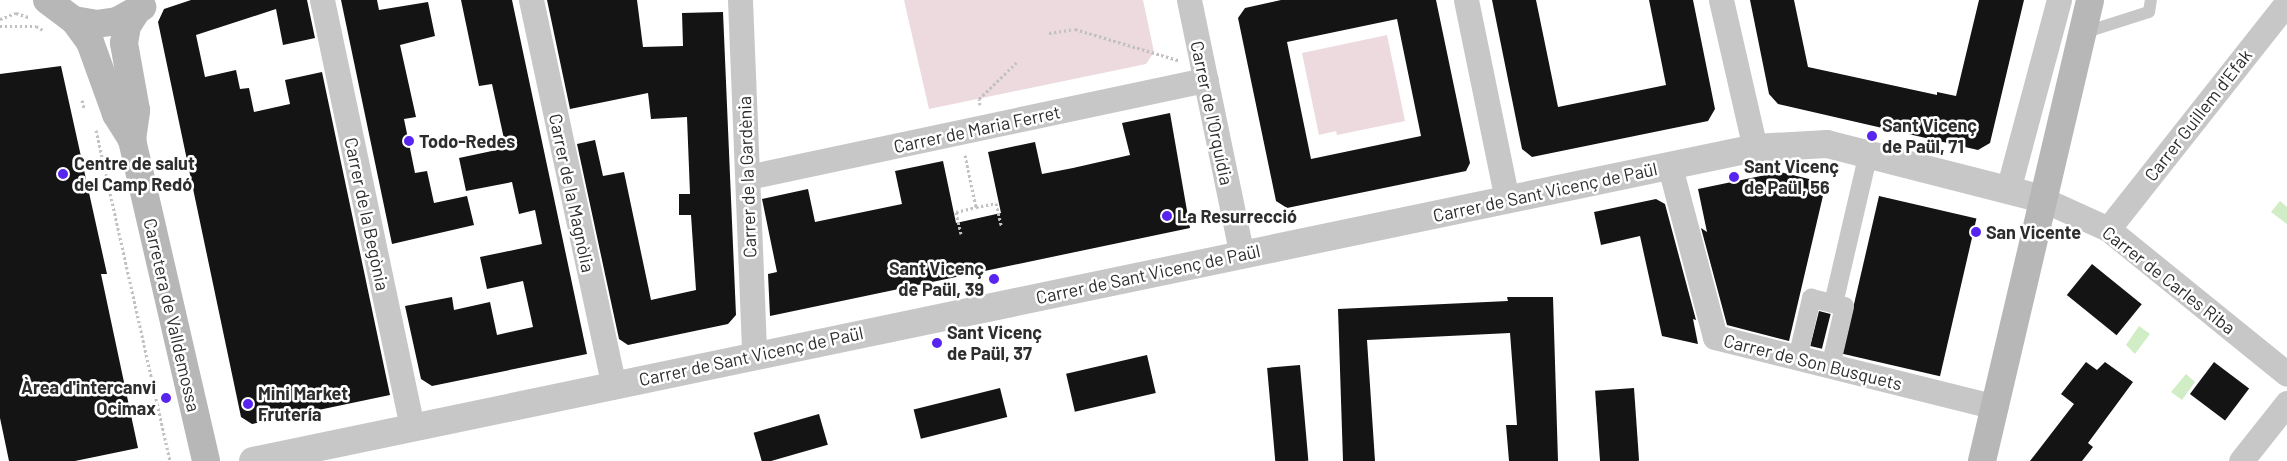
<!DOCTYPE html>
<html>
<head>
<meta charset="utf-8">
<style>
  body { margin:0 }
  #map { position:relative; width:2287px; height:461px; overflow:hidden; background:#fff; font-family:Barlow,sans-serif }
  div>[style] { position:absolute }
  .green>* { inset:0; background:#ecdade }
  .water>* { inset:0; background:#d1edc5 }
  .building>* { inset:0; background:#141414; transform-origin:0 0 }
  .path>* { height:3px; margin-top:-1.5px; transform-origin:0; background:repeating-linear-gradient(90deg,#c1c1c1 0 2.5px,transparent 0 5px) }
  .service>* { height:12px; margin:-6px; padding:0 6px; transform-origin:6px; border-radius:6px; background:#c7c7c7 }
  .pedestrian>* { height:19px; margin:-9.5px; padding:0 9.5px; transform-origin:9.5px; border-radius:9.5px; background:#c7c7c7 }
  .minor>* { height:25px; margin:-12.5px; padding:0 12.5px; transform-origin:12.5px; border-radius:12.5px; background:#c7c7c7 }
  .tertiary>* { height:28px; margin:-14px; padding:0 14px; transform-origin:14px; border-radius:14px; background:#c7c7c7 }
  .secondary>* { height:28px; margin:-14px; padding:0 14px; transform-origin:14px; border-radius:14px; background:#b7b7b7 }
  .dots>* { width:14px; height:14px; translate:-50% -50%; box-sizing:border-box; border:2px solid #fff; border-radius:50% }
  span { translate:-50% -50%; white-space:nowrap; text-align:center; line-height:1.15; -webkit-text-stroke:5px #fff; paint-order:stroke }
  .street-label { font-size:18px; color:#2d2d2d }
  .poi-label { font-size:18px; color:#2d2d2d; font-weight:700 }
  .left { translate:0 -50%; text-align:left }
  .right { translate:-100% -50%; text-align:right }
</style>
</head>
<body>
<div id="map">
  <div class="green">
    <i style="clip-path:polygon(904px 0,1143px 0,1154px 52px,1146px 64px,929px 109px)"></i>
    <i style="clip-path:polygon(1387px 35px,1405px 121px,1337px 135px,1336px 131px,1319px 135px,1302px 53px)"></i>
  </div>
  <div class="water">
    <i style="clip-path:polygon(2280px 201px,2287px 207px,2287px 224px,2271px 212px)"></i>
    <i style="clip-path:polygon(2139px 326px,2150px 334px,2135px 354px,2126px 345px)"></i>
    <i style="clip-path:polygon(2186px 374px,2195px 382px,2182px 400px,2171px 392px)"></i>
  </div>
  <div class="building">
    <i style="clip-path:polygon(191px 0,307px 0,315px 38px,283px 45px,276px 9px,196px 35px,205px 77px,236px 70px,240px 89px,249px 88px,254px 112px,290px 104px,285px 80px,322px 72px,390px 395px,252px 424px,241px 417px,158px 22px,164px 9px)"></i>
    <i style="clip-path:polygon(341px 0,377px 0,379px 10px,428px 2px,435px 36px,400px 45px,416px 117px,404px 119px,415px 173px,427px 171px,434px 203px,467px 196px,474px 225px,392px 244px)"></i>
    <i style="clip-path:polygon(461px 0,512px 0,587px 354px,432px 386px,421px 379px,405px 306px,452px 297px,454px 310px,490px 302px,497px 335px,533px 327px,523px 281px,487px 289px,480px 257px,542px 244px,535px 210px,519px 214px,512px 182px,466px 191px,459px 158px,506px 148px,492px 84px,479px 86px)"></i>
    <i style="clip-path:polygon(547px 0,637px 0,643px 47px,683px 46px,682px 13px,723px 12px,736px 315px,728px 324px,628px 345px,619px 339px,577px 144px,595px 140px,603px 176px,624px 172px,651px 300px,696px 290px,691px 215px,679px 215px,679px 194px,690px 194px,687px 117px,651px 119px,648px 93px,570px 109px)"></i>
    <i style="clip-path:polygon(evenodd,1281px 0,1436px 0,1470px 163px,1466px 171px,1287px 208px,1276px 201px,1238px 18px,1245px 8px,1281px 0,1397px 19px,1421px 136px,1311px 159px,1287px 42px,1397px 19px)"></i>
    <i style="clip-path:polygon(1492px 0,1536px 0,1558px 107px,1666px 85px,1649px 0,1693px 0,1715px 109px,1708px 121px,1532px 157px,1522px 149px)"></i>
    <i style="clip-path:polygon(1750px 0,1794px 0,1808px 67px,1937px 95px,1937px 92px,1956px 96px,1979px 0,2024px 0,1990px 143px,1978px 150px,1778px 104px,1769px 94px)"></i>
    <i style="clip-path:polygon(61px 66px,107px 274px,101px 274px,138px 448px,75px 461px,9px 461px,0 418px,0 74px)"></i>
    <i style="clip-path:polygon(1170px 113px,1190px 228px,770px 316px,768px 274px,777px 272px,762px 199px,808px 189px,815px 222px,902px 204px,895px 171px,943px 161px,956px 223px,1001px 213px,988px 152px,1035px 142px,1042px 174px,1073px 168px,1130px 155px,1122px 123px)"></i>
    <i style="clip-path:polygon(1780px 172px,1826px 183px,1789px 341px,1727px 325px,1701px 228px,1707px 232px,1698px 189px)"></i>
    <i style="left:1879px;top:196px;width:100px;height:162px;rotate:13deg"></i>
    <i style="clip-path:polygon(1656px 199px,1665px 204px,1696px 320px,1693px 319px,1698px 344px,1662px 336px,1640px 236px,1601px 245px,1594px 212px)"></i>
    <i style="left:2092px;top:264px;width:64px;height:40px;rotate:39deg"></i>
    <i style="clip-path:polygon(1507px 297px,1553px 297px,1558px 461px,1509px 461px,1506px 425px,1517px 425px,1510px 333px,1367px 340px,1375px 461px,1343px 461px,1338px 309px,1508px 301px)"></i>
    <i style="left:1819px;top:311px;width:12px;height:36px;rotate:14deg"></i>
    <i style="left:1147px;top:355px;width:39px;height:83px;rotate:77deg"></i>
    <i style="clip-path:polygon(2086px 362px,2097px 370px,2105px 362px,2133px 382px,2088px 443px,2093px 447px,2082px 461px,2030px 461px,2074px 404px,2061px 394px)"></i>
    <i style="left:2214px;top:362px;width:44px;height:40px;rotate:37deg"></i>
    <i style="left:1300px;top:365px;width:96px;height:33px;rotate:85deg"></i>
    <i style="left:1000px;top:388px;width:30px;height:89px;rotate:76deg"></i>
    <i style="left:1634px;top:388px;width:73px;height:39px;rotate:86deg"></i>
    <i style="left:819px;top:414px;width:32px;height:68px;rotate:74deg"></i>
  </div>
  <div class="path">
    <i style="left:0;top:19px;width:17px;rotate:-21deg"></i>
    <i style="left:16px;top:13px;width:13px;rotate:18deg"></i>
    <i style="left:0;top:26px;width:36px"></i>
    <i style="left:36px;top:26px;width:8px;rotate:30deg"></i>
    <i style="left:1049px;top:33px;width:26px;rotate:-9deg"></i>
    <i style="left:1075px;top:29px;width:108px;rotate:16.8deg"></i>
    <i style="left:82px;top:100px;width:9px;rotate:77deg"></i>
    <i style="left:980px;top:105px;width:6px;rotate:-99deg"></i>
    <i style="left:979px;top:99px;width:54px;rotate:-44.3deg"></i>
    <i style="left:96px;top:130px;width:339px;rotate:77.4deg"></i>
    <i style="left:965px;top:155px;width:53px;rotate:78.1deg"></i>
    <i style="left:976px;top:207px;width:20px;rotate:-11deg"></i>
    <i style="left:996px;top:203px;width:23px;rotate:77deg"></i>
    <i style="left:961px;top:234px;width:23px;rotate:-103deg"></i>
    <i style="left:956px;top:212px;width:21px;rotate:-14deg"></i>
  </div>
  <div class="service">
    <i style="left:2083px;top:33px;width:69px;rotate:-17.7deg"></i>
    <i style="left:2149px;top:12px;width:12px;rotate:-81deg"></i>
  </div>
  <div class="pedestrian">
    <i style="left:1833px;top:303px;width:154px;rotate:-76.9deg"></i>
    <i style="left:1797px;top:358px;width:62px;rotate:-76.9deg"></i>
    <i style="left:1811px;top:298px;width:23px;rotate:13deg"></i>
    <i style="left:1833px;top:303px;width:11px;rotate:15deg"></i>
    <i style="left:1844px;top:306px;width:62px;rotate:103.1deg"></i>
  </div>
  <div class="minor">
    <i style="left:322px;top:0;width:437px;rotate:78.1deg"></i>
    <i style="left:531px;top:0;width:395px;rotate:77.9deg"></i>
    <i style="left:740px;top:0;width:355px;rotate:87.7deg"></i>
    <i style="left:1189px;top:0;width:260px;rotate:78.3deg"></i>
    <i style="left:1466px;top:0;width:204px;rotate:78.4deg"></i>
    <i style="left:1721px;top:0;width:152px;rotate:77.1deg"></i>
    <i style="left:1670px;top:167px;width:176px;rotate:75.2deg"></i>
    <i style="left:1715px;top:337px;width:289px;rotate:14deg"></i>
    <i style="left:748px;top:177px;width:468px;rotate:-12deg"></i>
    <i style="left:2008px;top:190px;width:197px;rotate:-75deg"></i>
    <i style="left:2042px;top:199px;width:72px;rotate:24.4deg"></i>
    <i style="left:2108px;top:229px;width:230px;rotate:39deg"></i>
    <i style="left:2108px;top:229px;width:289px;rotate:-51.7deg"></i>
    <i style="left:2241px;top:461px;width:74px;rotate:-51.6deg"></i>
  </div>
  <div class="tertiary">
    <i style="left:253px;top:461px;width:1534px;rotate:-11.77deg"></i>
    <i style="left:1755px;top:148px;width:72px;rotate:-3.2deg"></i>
    <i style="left:1827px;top:144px;width:222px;rotate:14.3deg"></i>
  </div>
  <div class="secondary">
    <i style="left:47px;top:0;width:34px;rotate:37deg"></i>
    <i style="left:74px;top:20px;width:22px;rotate:10deg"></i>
    <i style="left:96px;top:24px;width:21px;rotate:-8deg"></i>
    <i style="left:117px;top:21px;width:29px;rotate:-29deg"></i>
    <i style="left:74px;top:20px;width:27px;rotate:54deg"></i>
    <i style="left:90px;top:42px;width:77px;rotate:70.1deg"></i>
    <i style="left:116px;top:114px;width:31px;rotate:58deg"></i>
    <i style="left:132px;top:140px;width:329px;rotate:77deg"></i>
    <i style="left:132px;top:140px;width:30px;rotate:-82deg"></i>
    <i style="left:136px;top:110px;width:68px;rotate:-100.2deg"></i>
    <i style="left:124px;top:43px;width:17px;rotate:-80deg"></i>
    <i style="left:127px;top:26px;width:17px;rotate:-57deg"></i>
    <i style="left:1982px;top:461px;width:473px;rotate:-76.8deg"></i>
  </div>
  <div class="dots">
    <i style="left:1872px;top:136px;background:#5725ef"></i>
    <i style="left:409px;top:141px;background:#5725ef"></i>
    <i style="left:63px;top:174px;background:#5725ef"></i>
    <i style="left:1734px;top:177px;background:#5725ef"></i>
    <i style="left:1167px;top:216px;background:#5725ef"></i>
    <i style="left:1976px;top:232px;background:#5725ef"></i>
    <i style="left:994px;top:279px;background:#5725ef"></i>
    <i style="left:937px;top:343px;background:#5725ef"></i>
    <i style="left:166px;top:398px;background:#5725ef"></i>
    <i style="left:248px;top:404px;background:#5725ef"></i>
  </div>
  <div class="street-label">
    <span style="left:1212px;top:113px;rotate:78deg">Carrer de l'Orquídia</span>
    <span style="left:2198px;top:115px;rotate:-52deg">Carrer Guillem d'Efak</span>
    <span style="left:977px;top:129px;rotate:-12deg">Carrer de Maria Ferret</span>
    <span style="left:747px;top:177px;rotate:-92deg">Carrer de la Gardènia</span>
    <span style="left:1545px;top:192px;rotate:-12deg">Carrer de Sant Vicenç de Paül</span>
    <span style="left:572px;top:193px;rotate:78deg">Carrer de la Magnòlia</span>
    <span style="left:367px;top:214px;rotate:78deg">Carrer de la Begònia</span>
    <span style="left:1148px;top:274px;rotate:-12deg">Carrer de Sant Vicenç de Paül</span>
    <span style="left:2169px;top:280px;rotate:38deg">Carrer de Carles Riba</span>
    <span style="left:172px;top:315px;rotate:77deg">Carretera de Valldemossa</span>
    <span style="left:751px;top:356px;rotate:-12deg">Carrer de Sant Vicenç de Paül</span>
    <span style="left:1813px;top:362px;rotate:14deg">Carrer de Son Busquets</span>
  </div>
  <div class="poi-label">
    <span class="left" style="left:1882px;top:136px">Sant Vicenç<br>de Paül, 71</span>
    <span class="left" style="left:419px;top:141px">Todo-Redes</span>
    <span class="left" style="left:74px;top:174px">Centre de salut<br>del Camp Redó</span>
    <span class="left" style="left:1744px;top:177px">Sant Vicenç<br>de Paül, 56</span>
    <span class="left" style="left:1177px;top:216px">La Resurrecció</span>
    <span class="left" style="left:1986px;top:232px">San Vicente</span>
    <span class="right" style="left:984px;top:279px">Sant Vicenç<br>de Paül, 39</span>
    <span class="left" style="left:947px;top:343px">Sant Vicenç<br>de Paül, 37</span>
    <span class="right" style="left:156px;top:398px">Àrea d'intercanvi<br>Ocimax</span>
    <span class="left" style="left:258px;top:404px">Mini Market<br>Frutería</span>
  </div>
</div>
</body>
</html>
